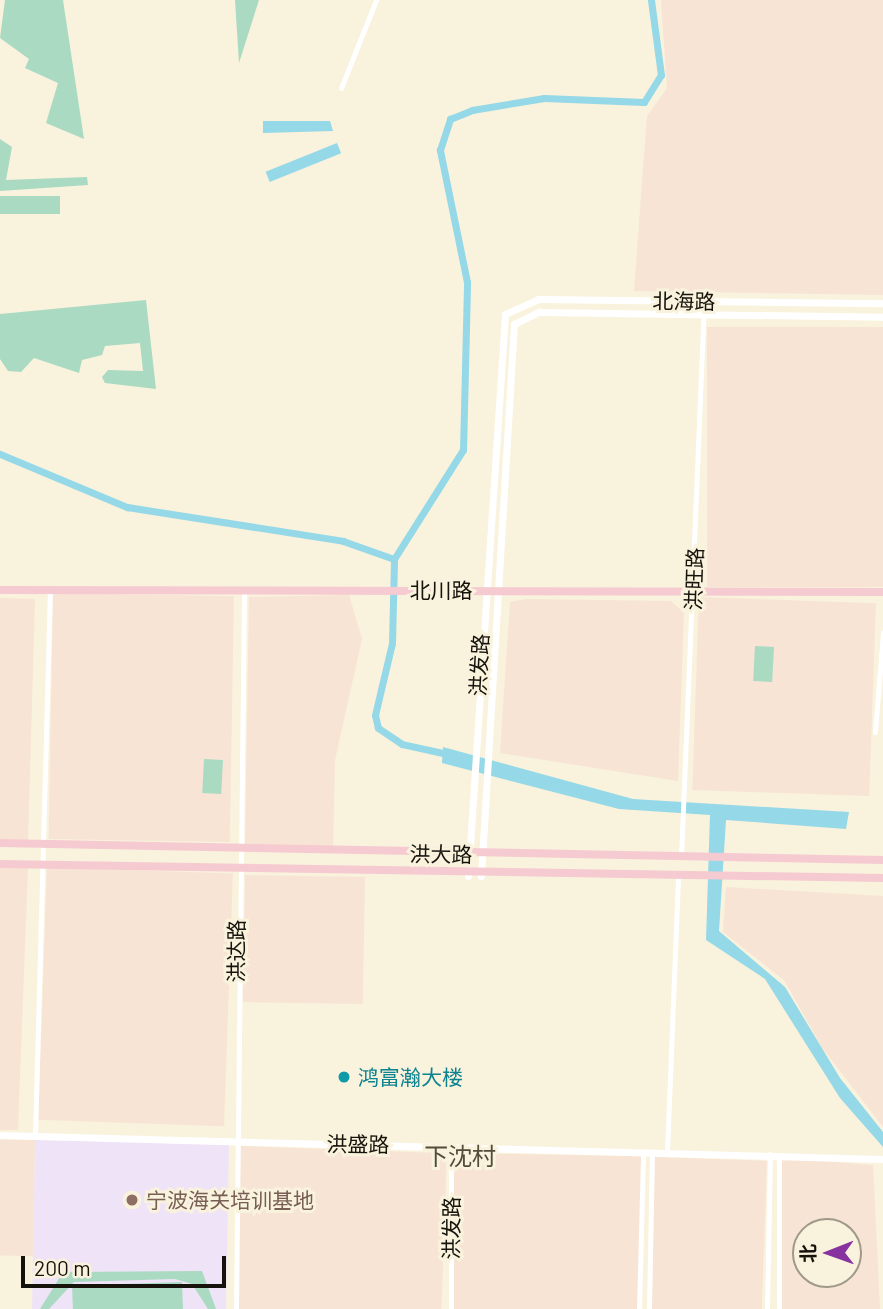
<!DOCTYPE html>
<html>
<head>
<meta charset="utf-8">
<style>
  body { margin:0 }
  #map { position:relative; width:883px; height:1309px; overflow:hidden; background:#f9f2dd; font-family:Barlow,"Noto Sans SC",sans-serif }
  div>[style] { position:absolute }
  .industrial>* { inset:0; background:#f7e4d4; transform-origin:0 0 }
  .education>* { inset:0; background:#efe3f7; transform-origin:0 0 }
  .green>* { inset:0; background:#aadac2; transform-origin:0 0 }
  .water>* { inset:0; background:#95d8e7; transform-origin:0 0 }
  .canal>* { height:7px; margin:-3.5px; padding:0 3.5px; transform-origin:3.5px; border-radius:3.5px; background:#95d8e7 }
  .minor>* { height:5px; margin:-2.5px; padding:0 2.5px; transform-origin:2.5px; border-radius:2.5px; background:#fff }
  .tertiary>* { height:7px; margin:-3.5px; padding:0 3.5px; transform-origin:3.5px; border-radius:3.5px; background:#fff }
  .secondary>* { height:8px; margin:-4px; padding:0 4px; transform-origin:4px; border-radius:4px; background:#f5cad1 }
  .dots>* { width:19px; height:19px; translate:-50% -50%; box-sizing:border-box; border:4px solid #f9f2dd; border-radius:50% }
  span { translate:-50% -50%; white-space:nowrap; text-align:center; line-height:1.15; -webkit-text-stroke:6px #f9f2dd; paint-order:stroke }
  .street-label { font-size:21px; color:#15130c }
  .culture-label { font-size:21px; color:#0d838f }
  .left { translate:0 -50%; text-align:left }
  .education-label { font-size:21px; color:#785e54 }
  .quarter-label { font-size:24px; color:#534c3b }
  .north { position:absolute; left:792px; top:1218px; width:70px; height:70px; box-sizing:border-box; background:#f9f2dd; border:2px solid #9e9989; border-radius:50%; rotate:269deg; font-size:19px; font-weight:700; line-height:28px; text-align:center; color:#15130c }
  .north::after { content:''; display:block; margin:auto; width:24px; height:32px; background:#88329f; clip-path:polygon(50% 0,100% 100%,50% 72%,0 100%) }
  .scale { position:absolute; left:21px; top:1256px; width:205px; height:32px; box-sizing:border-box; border:4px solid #15130c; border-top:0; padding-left:9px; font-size:21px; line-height:24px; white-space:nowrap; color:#15130c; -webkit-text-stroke:5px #f9f2dd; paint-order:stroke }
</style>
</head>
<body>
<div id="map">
  <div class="industrial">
    <i style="clip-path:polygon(661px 0,883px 0,883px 295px,634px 291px,647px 116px,667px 88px)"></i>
    <i style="left:707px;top:327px;width:176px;height:260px"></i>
    <i style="left:53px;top:593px;width:181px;height:246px;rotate:1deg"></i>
    <i style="clip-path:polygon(349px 595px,362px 639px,335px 760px,333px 847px,245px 846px,249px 597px)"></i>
    <i style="left:699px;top:597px;width:177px;height:193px;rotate:2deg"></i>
    <i style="clip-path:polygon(0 598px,35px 599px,28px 840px,0 839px)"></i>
    <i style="clip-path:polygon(526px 599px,671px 601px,684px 613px,678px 781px,500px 753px,510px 602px)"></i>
    <i style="clip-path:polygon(0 866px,28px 867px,18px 1130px,0 1130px)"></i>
    <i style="left:47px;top:867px;width:186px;height:253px;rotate:2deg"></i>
    <i style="left:245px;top:875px;width:120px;height:127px;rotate:1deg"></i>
    <i style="clip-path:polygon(726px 887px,883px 896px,883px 1127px,823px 1049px,784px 980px,723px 932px)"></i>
    <i style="left:35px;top:1140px;width:116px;height:35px;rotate:91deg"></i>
    <i style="left:240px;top:1146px;width:207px;height:163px;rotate:2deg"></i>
    <i style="left:454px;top:1153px;width:188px;height:156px;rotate:1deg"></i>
    <i style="left:654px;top:1157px;width:113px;height:152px;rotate:2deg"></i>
    <i style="clip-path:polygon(evenodd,782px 1158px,873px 1165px,880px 1309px,782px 1309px,782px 1158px,806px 1232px,848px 1232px,848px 1274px,806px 1274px,806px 1232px)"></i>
  </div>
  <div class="education">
    <i style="left:35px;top:1140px;width:194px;height:169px;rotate:1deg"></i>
  </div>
  <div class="green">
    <i style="clip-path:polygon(5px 0,63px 0,84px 139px,46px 123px,58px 83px,25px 68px,29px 59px,0 38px)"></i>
    <i style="clip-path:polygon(235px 0,259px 0,239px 63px)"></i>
    <i style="clip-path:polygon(0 139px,12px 147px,6px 180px,87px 177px,88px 185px,0 191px)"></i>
    <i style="left:60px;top:196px;width:18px;height:60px;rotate:90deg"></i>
    <i style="clip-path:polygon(146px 300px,156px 389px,105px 383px,102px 377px,108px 370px,143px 371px,140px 343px,105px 346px,102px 355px,82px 360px,79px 373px,34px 358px,21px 372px,8px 371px,0 359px,0 314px)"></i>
    <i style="left:755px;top:646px;width:19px;height:35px;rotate:3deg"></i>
    <i style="left:204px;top:759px;width:19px;height:34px;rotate:3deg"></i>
    <i style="clip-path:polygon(202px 1271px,216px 1309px,208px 1309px,192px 1284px,175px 1279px,74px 1282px,49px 1309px,40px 1309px,63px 1272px)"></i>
    <i style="left:182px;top:1282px;width:27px;height:110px;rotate:88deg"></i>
  </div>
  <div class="water">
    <i style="clip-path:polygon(330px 121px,333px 131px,263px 133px,263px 121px)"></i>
    <i style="left:337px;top:143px;width:11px;height:77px;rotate:68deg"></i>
    <i style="clip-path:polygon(443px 747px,633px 799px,849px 812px,846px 829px,726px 820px,719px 931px,785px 987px,840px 1078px,883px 1132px,883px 1147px,840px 1098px,765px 979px,706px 940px,710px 815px,619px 809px,442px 763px)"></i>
  </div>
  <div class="canal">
    <i style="left:0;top:454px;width:138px;rotate:22.7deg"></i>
    <i style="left:127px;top:507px;width:219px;rotate:8.9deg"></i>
    <i style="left:343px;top:541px;width:54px;rotate:19.4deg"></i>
    <i style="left:452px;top:755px;width:51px;rotate:-167.6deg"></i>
    <i style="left:402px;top:744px;width:29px;rotate:-146deg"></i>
    <i style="left:378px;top:728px;width:13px;rotate:-103deg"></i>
    <i style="left:375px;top:715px;width:74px;rotate:-76.7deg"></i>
    <i style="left:392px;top:643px;width:84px;rotate:-88.6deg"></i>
    <i style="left:394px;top:559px;width:129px;rotate:-57.7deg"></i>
    <i style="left:463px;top:450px;width:168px;rotate:-88.6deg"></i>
    <i style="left:467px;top:282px;width:135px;rotate:-101.6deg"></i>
    <i style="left:440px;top:150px;width:33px;rotate:-72deg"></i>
    <i style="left:450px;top:119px;width:24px;rotate:-22deg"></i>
    <i style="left:472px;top:110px;width:73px;rotate:-9.5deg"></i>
    <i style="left:544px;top:98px;width:100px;rotate:2.3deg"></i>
    <i style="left:644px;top:102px;width:32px;rotate:-58deg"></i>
    <i style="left:661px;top:75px;width:76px;rotate:-97.6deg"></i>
  </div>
  <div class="minor">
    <i style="left:341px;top:88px;width:95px;rotate:-68.3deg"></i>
    <i style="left:875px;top:732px;width:100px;rotate:-85.4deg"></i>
    <i style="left:681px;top:857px;width:556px;rotate:-87.63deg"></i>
    <i style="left:35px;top:1136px;width:546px;rotate:-88.43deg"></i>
    <i style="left:451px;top:1146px;width:163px;rotate:90deg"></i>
    <i style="left:667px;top:1152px;width:275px;rotate:-87.7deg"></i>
    <i style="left:236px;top:1309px;width:716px;rotate:-89.36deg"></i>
    <i style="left:639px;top:1309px;width:157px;rotate:-88.5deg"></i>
    <i style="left:649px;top:1309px;width:157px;rotate:-88.9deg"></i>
    <i style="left:767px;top:1309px;width:155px;rotate:-88.9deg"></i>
    <i style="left:779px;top:1309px;width:154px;rotate:-90deg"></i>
  </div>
  <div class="tertiary">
    <i style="left:468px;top:876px;width:563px;rotate:-86.23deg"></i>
    <i style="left:505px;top:314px;width:36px;rotate:-24deg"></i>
    <i style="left:538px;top:299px;width:345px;rotate:0.7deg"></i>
    <i style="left:481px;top:876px;width:553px;rotate:-86.58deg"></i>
    <i style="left:514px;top:324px;width:28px;rotate:-26deg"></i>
    <i style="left:539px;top:312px;width:344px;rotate:0.8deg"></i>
    <i style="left:0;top:1135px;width:883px;rotate:1.56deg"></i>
  </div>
  <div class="secondary">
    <i style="left:0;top:590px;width:883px;rotate:0.13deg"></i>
    <i style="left:0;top:843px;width:883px;rotate:1.1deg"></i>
    <i style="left:0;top:864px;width:883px;rotate:0.91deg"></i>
  </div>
  <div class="dots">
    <i style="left:344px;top:1077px;background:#0f9aa8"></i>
    <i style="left:132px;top:1200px;background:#8d6e63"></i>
  </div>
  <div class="street-label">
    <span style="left:684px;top:301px;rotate:1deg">北海路</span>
    <span style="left:694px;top:579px;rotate:-88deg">洪旺路</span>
    <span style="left:441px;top:590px">北川路</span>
    <span style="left:479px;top:665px;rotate:-87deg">洪发路</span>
    <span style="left:441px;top:854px;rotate:1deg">洪大路</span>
    <span style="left:236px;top:951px;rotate:-90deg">洪达路</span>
    <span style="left:358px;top:1144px;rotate:1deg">洪盛路</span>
    <span style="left:451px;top:1228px;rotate:-90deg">洪发路</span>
  </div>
  <div class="culture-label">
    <span class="left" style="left:358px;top:1077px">鸿富瀚大楼</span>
  </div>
  <div class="education-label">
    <span class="left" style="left:146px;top:1200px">宁波海关培训基地</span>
  </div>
  <div class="quarter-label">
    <span style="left:460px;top:1156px">下沈村</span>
  </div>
  <div class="north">北</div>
  <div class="scale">200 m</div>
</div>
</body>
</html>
